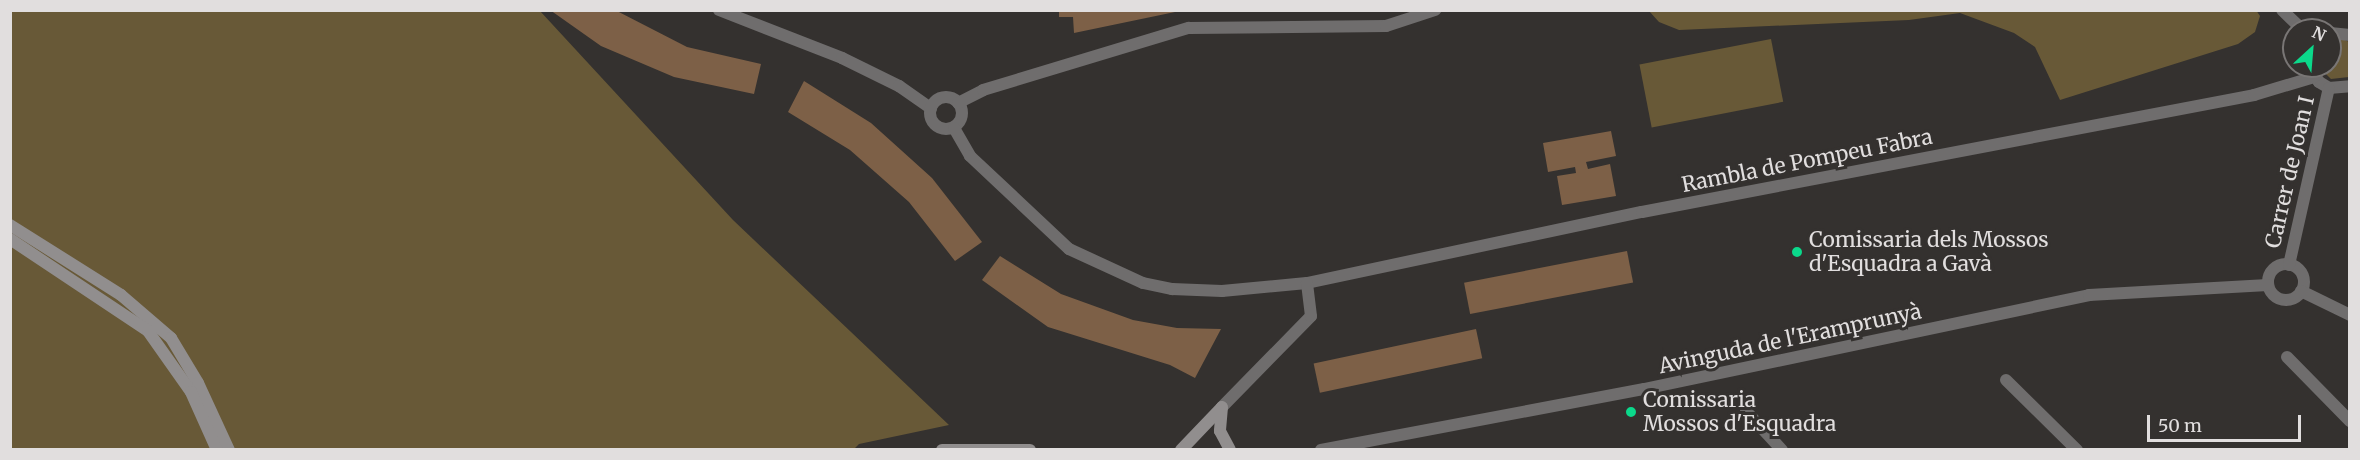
<!DOCTYPE html>
<html>
<head>
<meta charset="utf-8">
<style>
  body { margin:0 }
  #map { position:relative; width:2360px; height:460px; overflow:hidden; background:#34312f; font-family:Merriweather,serif }
  div>[style] { position:absolute }
  .green>* { inset:0; background:#685937; transform-origin:0 0 }
  .building>* { inset:0; background:#7d6047; transform-origin:0 0 }
  .minor>* { height:12px; margin:-6px; padding:0 6px; transform-origin:6px; border-radius:6px; background:#6f6d6d }
  .minor>.ring { margin:-6px; padding:0; box-sizing:content-box; background:none; border:12px solid #6f6d6d; border-radius:50% }
  .secondary>* { height:12px; margin:-6px; padding:0 6px; transform-origin:6px; border-radius:6px; background:#918e8e }
  .dots>* { width:16px; height:16px; translate:-50% -50%; box-sizing:border-box; border:3px solid #34312f; border-radius:50% }
  span { translate:-50% -50%; white-space:nowrap; text-align:center; line-height:1.15; -webkit-text-stroke:6px #34312f; paint-order:stroke }
  .street-label { font-size:21px; color:#e1dede }
  .poi-label { font-size:21px; color:#e1dede }
  .left { translate:0 -50%; text-align:left }
  .frame { position:absolute; inset:0; border:12px solid #e1dede; pointer-events:none }
  .north { position:absolute; left:2282px; top:18px; width:60px; height:60px; box-sizing:border-box; background:#34312f; border:2px solid #797675; border-radius:50%; rotate:26deg; font-size:16px; font-weight:700; line-height:24px; text-align:center; color:#e1dede }
  .north::after { content:''; display:block; margin:auto; width:21px; height:27px; background:#0bd98b; clip-path:polygon(50% 0,100% 100%,50% 72%,0 100%) }
  .scale { position:absolute; left:2147px; top:415px; width:154px; height:27px; box-sizing:border-box; border:3px solid #e1dede; border-top:0; padding-left:8px; font-size:18px; line-height:21px; white-space:nowrap; color:#e1dede; -webkit-text-stroke:4px #34312f; paint-order:stroke }
</style>
</head>
<body>
<div id="map">
  <div class="green">
    <i style="clip-path:polygon(2256px 10px,2260px 16px,2255px 32px,2238px 44px,2060px 100px,2035px 47px,2014px 33px,1960px 13px,1909px 20px,1679px 30px,1659px 22px,1649px 11px)"></i>
    <i style="clip-path:polygon(10px 11px,540px 11px,733px 220px,949px 425px,859px 444px,853px 450px,11px 449px)"></i>
    <i style="left:1771px;top:39px;width:64px;height:134px;rotate:79deg"></i>
    <i style="clip-path:polygon(2343px 39px,2349px 42px,2349px 77px,2331px 79px,2318px 66px,2330px 66px,2330px 40px)"></i>
  </div>
  <div class="building">
    <i style="clip-path:polygon(550px 10px,615px 10px,687px 47px,761px 64px,754px 94px,674px 77px,601px 46px)"></i>
    <i style="clip-path:polygon(1059px 10px,1175px 10px,1175px 12px,1074px 33px,1073px 17px,1059px 17px)"></i>
    <i style="clip-path:polygon(804px 81px,871px 123px,932px 178px,982px 242px,955px 261px,909px 202px,850px 150px,788px 112px)"></i>
    <i style="clip-path:polygon(1611px 131px,1616px 156px,1586px 162px,1588px 169px,1610px 164px,1616px 196px,1562px 205px,1557px 176px,1576px 173px,1575px 167px,1548px 172px,1543px 143px)"></i>
    <i style="left:1627px;top:251px;width:32px;height:166px;rotate:79deg"></i>
    <i style="clip-path:polygon(1000px 256px,1061px 294px,1133px 320px,1177px 328px,1221px 329px,1195px 378px,1170px 365px,1048px 327px,982px 280px)"></i>
    <i style="left:1476px;top:329px;width:30px;height:166px;rotate:78deg"></i>
  </div>
  <div class="minor">
    <i style="left:719px;top:10px;width:132px;rotate:21.3deg"></i>
    <i style="left:842px;top:58px;width:64px;rotate:26.2deg"></i>
    <i style="left:899px;top:86px;width:39px;rotate:35deg"></i>
    <i style="left:2282px;top:10px;width:29px;rotate:44deg"></i>
    <i style="left:2330px;top:33px;width:20px;rotate:6deg"></i>
    <i style="left:2310px;top:66px;width:18px;rotate:61deg"></i>
    <i style="left:2319px;top:82px;width:12px;rotate:31deg"></i>
    <i style="left:2329px;top:88px;width:21px;rotate:-5deg"></i>
    <i class="ring" style="left:930px;top:97px;width:20px;height:20px"></i>
    <i style="left:958px;top:103px;width:28px;rotate:-27deg"></i>
    <i style="left:983px;top:90px;width:215px;rotate:-16.8deg"></i>
    <i style="left:1189px;top:28px;width:197px;rotate:-0.6deg"></i>
    <i style="left:1386px;top:26px;width:52px;rotate:-18.1deg"></i>
    <i style="left:954px;top:128px;width:32px;rotate:60deg"></i>
    <i style="left:970px;top:156px;width:136px;rotate:43.2deg"></i>
    <i style="left:1069px;top:249px;width:81px;rotate:24.7deg"></i>
    <i style="left:1143px;top:283px;width:30px;rotate:12deg"></i>
    <i style="left:1172px;top:289px;width:50px;rotate:2.3deg"></i>
    <i style="left:1222px;top:291px;width:85px;rotate:-5.4deg"></i>
    <i style="left:1307px;top:283px;width:342px;rotate:-12deg"></i>
    <i style="left:1642px;top:212px;width:623px;rotate:-10.82deg"></i>
    <i style="left:2254px;top:95px;width:63px;rotate:-16.7deg"></i>
    <i class="ring" style="left:2268px;top:264px;width:24px;height:24px"></i>
    <i style="left:2289px;top:265px;width:181px;rotate:-77.3deg"></i>
    <i style="left:2301px;top:291px;width:55px;rotate:26.1deg"></i>
    <i style="left:2287px;top:357px;width:90px;rotate:45.5deg"></i>
    <i style="left:2006px;top:380px;width:100px;rotate:44.6deg"></i>
    <i style="left:1222px;top:407px;width:127px;rotate:-45.6deg"></i>
    <i style="left:1311px;top:316px;width:33px;rotate:-97deg"></i>
    <i style="left:1746px;top:411px;width:53px;rotate:47.3deg"></i>
    <i style="left:1321px;top:450px;width:329px;rotate:-10.7deg"></i>
    <i style="left:1644px;top:389px;width:455px;rotate:-11.9deg"></i>
    <i style="left:2089px;top:295px;width:179px;rotate:-3.2deg"></i>
  </div>
  <div class="secondary">
    <i style="left:10px;top:225px;width:131px;rotate:32.2deg"></i>
    <i style="left:121px;top:295px;width:66px;rotate:40.7deg"></i>
    <i style="left:171px;top:338px;width:52px;rotate:59deg"></i>
    <i style="left:198px;top:383px;width:74px;rotate:65.2deg"></i>
    <i style="left:10px;top:239px;width:166px;rotate:33.7deg"></i>
    <i style="left:148px;top:331px;width:75px;rotate:54.8deg"></i>
    <i style="left:191px;top:392px;width:64px;rotate:65.9deg"></i>
    <i style="left:1222px;top:407px;width:24px;rotate:95deg"></i>
    <i style="left:1220px;top:431px;width:21px;rotate:62deg"></i>
    <i style="left:942px;top:450px;width:88px"></i>
    <i style="left:1181px;top:450px;width:59px;rotate:-46.4deg"></i>
  </div>
  <div class="dots">
    <i style="left:1797px;top:252px;background:#0bd98b"></i>
    <i style="left:1631px;top:412px;background:#0bd98b"></i>
  </div>
  <div class="street-label">
    <span style="left:1807px;top:161px;rotate:-11deg">Rambla de Pompeu Fabra</span>
    <span style="left:2290px;top:172px;rotate:-77deg">Carrer de Joan I</span>
    <span style="left:1790px;top:339px;rotate:-12deg">Avinguda de l'Eramprunyà</span>
  </div>
  <div class="poi-label">
    <span class="left" style="left:1809px;top:252px">Comissaria dels Mossos<br>d'Esquadra a Gavà</span>
    <span class="left" style="left:1643px;top:412px">Comissaria<br>Mossos d'Esquadra</span>
  </div>
  <div class="frame"></div>
  <div class="north">N</div>
  <div class="scale">50 m</div>
</div>
</body>
</html>
